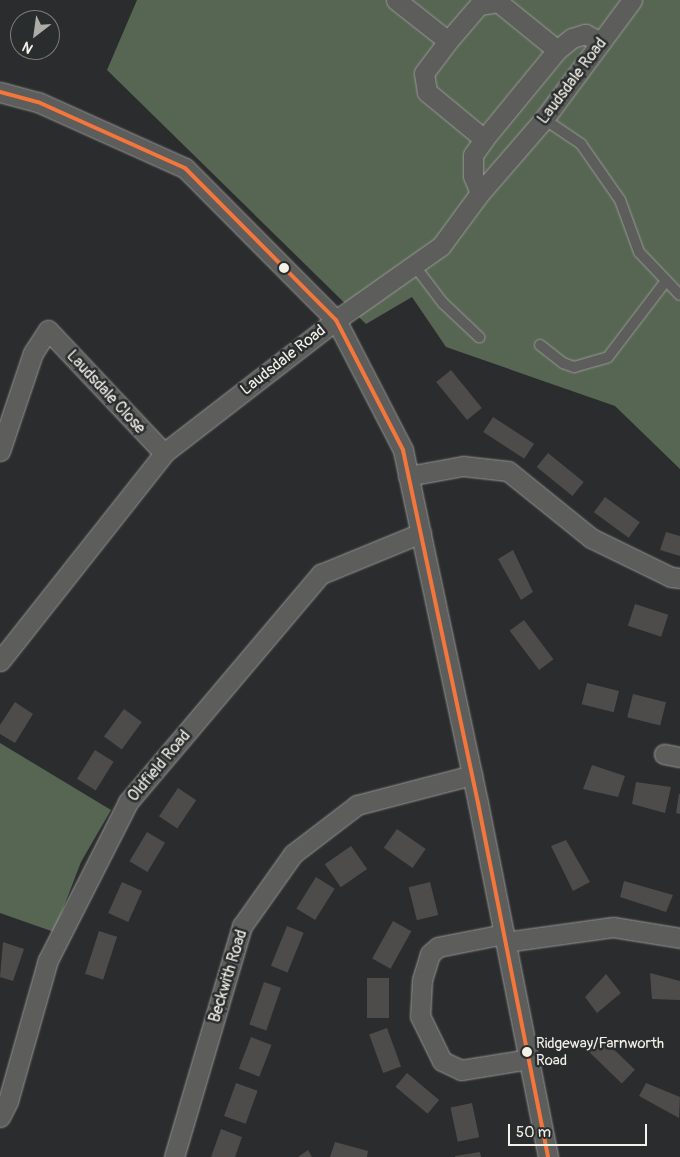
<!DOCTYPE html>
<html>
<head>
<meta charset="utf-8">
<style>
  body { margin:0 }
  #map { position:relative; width:680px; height:1157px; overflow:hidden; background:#2b2c2d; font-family:Pangolin,sans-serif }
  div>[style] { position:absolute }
  .green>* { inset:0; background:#576652 }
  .building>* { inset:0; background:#4e4b4b; transform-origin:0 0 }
  .roads { filter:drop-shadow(0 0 1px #979796) drop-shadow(0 0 1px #979796) }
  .lane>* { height:10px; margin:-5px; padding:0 5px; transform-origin:5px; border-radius:5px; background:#5d5d5c }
  .street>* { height:19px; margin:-9.5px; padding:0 9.5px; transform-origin:9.5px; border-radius:9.5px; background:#5d5d5c }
  .bus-1>* { height:4px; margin:-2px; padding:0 2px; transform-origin:2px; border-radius:2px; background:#f5763a }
  .dots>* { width:14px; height:14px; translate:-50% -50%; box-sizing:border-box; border:2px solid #2a2d2e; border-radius:50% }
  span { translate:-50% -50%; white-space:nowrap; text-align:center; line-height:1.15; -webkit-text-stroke:5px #2a2d2e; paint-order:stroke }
  .bus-label { font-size:15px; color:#f4f1e8 }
  .left { translate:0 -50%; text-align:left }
  .street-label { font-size:16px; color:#f4f1e8 }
  .north { position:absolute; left:10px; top:10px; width:50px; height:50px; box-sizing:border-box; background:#2a2d2e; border:1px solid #7b7b78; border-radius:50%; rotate:210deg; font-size:14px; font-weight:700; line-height:20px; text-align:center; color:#f4f1e8 }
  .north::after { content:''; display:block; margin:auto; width:18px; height:22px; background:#aeaca7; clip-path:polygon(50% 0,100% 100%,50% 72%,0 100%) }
  .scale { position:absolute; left:508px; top:1124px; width:139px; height:22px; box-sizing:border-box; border:2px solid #f4f1e8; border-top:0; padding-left:6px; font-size:15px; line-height:18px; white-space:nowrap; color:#f4f1e8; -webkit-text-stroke:4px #2a2d2e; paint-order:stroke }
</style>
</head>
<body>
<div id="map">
  <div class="green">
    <i style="clip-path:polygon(137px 0,680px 0,680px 469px,615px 406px,446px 347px,412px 297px,366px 324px,107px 70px)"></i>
    <i style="clip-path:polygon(0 743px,111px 810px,81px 862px,54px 932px,0 913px)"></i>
  </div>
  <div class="building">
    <i style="left:451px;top:370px;width:49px;height:19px;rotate:51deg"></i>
    <i style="left:493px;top:417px;width:49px;height:18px;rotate:33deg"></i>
    <i style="left:548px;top:453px;width:46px;height:18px;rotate:39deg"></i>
    <i style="left:605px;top:497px;width:43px;height:19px;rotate:36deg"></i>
    <i style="clip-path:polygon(666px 532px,680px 536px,680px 556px,660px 550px)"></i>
    <i style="clip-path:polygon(513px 550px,533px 592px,521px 600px,498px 559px)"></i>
    <i style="left:635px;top:604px;width:35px;height:23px;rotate:18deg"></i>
    <i style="left:524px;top:620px;width:49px;height:18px;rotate:53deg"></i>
    <i style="left:587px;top:683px;width:33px;height:22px;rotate:14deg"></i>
    <i style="left:633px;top:694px;width:34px;height:24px;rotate:14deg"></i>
    <i style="clip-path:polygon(15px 702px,33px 714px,15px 743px,0 734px,0 725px)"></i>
    <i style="left:124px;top:709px;width:22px;height:34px;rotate:36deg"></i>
    <i style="left:95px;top:750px;width:22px;height:34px;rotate:32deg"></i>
    <i style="clip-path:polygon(592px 765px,625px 776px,618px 797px,583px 789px)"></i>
    <i style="clip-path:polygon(636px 782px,671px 787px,665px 813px,632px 804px)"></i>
    <i style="left:178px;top:788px;width:22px;height:34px;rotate:34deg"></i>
    <i style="clip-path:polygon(679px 794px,680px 794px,680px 814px,676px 813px)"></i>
    <i style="left:397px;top:829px;width:35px;height:23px;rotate:35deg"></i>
    <i style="left:147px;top:832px;width:21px;height:34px;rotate:31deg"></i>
    <i style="clip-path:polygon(566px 840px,590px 882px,573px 891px,551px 846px)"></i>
    <i style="left:351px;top:846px;width:28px;height:32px;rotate:55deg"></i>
    <i style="left:316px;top:877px;width:22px;height:37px;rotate:32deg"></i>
    <i style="clip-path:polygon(624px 881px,673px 895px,666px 912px,620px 897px)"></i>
    <i style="left:122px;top:882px;width:22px;height:34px;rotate:24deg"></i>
    <i style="left:430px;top:882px;width:34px;height:22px;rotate:76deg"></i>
    <i style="left:393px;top:921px;width:21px;height:43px;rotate:29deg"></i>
    <i style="left:287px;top:926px;width:18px;height:43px;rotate:22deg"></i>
    <i style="left:99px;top:931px;width:19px;height:45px;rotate:18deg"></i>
    <i style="clip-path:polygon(3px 942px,24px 949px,13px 981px,0 977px)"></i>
    <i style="clip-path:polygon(650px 973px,680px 981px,680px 1000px,652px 999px)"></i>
    <i style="clip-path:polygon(606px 974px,621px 993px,597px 1013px,585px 997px)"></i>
    <i style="left:367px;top:978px;width:22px;height:40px"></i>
    <i style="left:264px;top:982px;width:18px;height:45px;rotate:19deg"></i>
    <i style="left:387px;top:1028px;width:41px;height:19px;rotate:70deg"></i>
    <i style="left:599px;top:1035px;width:50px;height:19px;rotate:44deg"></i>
    <i style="left:251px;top:1037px;width:22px;height:34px;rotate:21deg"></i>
    <i style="left:407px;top:1073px;width:42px;height:18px;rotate:40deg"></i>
    <i style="left:236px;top:1083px;width:23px;height:35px;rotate:20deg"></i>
    <i style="clip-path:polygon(646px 1083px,680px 1097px,679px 1118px,639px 1096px)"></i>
    <i style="left:472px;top:1103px;width:35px;height:22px;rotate:78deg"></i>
    <i style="clip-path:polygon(221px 1129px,242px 1137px,235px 1157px,211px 1157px)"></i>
    <i style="clip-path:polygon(335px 1142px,368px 1151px,367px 1157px,330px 1157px)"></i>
    <i style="clip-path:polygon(308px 1150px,312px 1157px,298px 1157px)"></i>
    <i style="clip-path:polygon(480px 1152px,481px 1157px,455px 1157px,455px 1156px)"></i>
  </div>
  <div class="roads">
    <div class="lane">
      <i style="left:544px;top:119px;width:45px;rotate:34deg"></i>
      <i style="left:581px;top:144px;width:68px;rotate:55.1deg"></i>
      <i style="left:620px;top:200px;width:55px;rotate:69.9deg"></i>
      <i style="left:639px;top:252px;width:59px;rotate:46.4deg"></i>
      <i style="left:414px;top:265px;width:48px;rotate:52.7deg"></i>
      <i style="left:443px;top:303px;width:50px;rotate:43.4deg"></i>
      <i style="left:540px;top:345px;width:29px;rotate:38deg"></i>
      <i style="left:563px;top:363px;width:12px;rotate:20deg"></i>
      <i style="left:574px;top:367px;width:35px;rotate:-16deg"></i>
      <i style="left:608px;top:357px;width:96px;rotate:-52.7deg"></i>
    </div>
    <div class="street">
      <i style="left:396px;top:0;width:66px;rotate:38.3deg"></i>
      <i style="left:0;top:92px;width:39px;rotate:15deg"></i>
      <i style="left:38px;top:102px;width:161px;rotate:24.2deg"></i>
      <i style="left:185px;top:168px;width:214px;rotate:45.2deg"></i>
      <i style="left:336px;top:320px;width:146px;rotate:62.7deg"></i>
      <i style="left:403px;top:450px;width:361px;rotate:78deg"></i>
      <i style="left:478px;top:803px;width:361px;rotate:78.8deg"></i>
      <i style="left:484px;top:139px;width:74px;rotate:-140.5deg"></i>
      <i style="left:427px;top:92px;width:19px;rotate:-99deg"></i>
      <i style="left:424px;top:73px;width:40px;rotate:-53deg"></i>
      <i style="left:448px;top:41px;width:48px;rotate:-49.3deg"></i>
      <i style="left:479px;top:5px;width:19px;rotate:-9deg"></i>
      <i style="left:498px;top:2px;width:76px;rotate:39.1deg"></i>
      <i style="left:480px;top:193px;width:18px;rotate:-112deg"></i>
      <i style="left:473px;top:176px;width:21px;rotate:-90deg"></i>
      <i style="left:473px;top:155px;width:19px;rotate:-55deg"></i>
      <i style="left:484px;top:139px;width:115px;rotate:-50.6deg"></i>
      <i style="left:557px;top:50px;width:19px;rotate:-39deg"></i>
      <i style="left:572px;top:38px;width:14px;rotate:-17deg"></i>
      <i style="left:585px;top:34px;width:18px;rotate:27deg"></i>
      <i style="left:0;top:451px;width:103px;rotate:-71.4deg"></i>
      <i style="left:33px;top:353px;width:27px;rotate:-57deg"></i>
      <i style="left:48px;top:330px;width:169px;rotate:46.7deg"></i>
      <i style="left:408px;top:476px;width:56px;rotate:-10.3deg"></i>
      <i style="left:463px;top:466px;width:45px;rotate:6.3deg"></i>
      <i style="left:508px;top:471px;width:107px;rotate:38.9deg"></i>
      <i style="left:591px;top:538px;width:89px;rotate:26deg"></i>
      <i style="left:671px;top:577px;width:9px;rotate:6deg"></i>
      <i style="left:0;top:661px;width:265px;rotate:-51.7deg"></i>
      <i style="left:164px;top:453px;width:217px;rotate:-37.7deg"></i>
      <i style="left:336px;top:320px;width:128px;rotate:-35.2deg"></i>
      <i style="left:441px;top:246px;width:66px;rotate:-53.7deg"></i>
      <i style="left:480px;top:193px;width:98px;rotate:-49.1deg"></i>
      <i style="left:544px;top:119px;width:148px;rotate:-53.5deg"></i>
      <i style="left:664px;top:754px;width:16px;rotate:11deg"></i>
      <i style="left:504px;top:934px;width:67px;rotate:168.9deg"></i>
      <i style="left:438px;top:947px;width:11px;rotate:139deg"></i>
      <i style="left:430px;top:954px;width:27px;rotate:107deg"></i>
      <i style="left:422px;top:980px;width:36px;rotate:93deg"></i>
      <i style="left:420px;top:1016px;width:50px;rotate:63.9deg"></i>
      <i style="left:442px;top:1061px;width:21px;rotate:25deg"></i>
      <i style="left:461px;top:1070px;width:68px;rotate:-9.3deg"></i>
      <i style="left:505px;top:942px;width:109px;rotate:-7.9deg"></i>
      <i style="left:613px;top:927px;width:68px;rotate:9.3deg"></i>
      <i style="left:0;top:1117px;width:18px;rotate:-63deg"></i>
      <i style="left:8px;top:1101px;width:147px;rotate:-74.2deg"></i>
      <i style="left:48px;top:960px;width:177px;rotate:-63.1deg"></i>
      <i style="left:128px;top:802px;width:299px;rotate:-49.8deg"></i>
      <i style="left:321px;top:574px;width:108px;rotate:-22.3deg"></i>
      <i style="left:174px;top:1157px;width:241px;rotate:-73.6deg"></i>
      <i style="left:242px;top:926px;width:88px;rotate:-54.7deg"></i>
      <i style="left:293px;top:854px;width:81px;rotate:-37.4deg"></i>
      <i style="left:357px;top:805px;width:119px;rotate:-14.6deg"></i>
    </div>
  </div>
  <div class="bus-1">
    <i style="left:0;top:92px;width:39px;rotate:15deg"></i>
    <i style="left:38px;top:102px;width:161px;rotate:24.2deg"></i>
    <i style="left:185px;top:168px;width:214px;rotate:45.2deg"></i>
    <i style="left:336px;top:320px;width:146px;rotate:62.7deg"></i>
    <i style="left:403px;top:450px;width:361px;rotate:78deg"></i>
    <i style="left:478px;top:803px;width:361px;rotate:78.8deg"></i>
  </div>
  <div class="dots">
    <i style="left:284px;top:268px;background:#f4f1e8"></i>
    <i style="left:527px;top:1052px;background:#f4f1e8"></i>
  </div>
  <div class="bus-label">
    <span class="left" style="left:536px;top:1052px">Ridgeway/Farnworth<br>Road</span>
  </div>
  <div class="street-label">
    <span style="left:572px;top:81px;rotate:-53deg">Laudsdale Road</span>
    <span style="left:283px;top:360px;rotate:-38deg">Laudsdale Road</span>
    <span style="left:106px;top:392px;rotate:47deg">Laudsdale Close</span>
    <span style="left:159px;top:766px;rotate:-50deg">Oldfield Road</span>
    <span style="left:228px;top:976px;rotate:-73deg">Beckwith Road</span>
  </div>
  <div class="north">N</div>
  <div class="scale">50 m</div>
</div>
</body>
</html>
